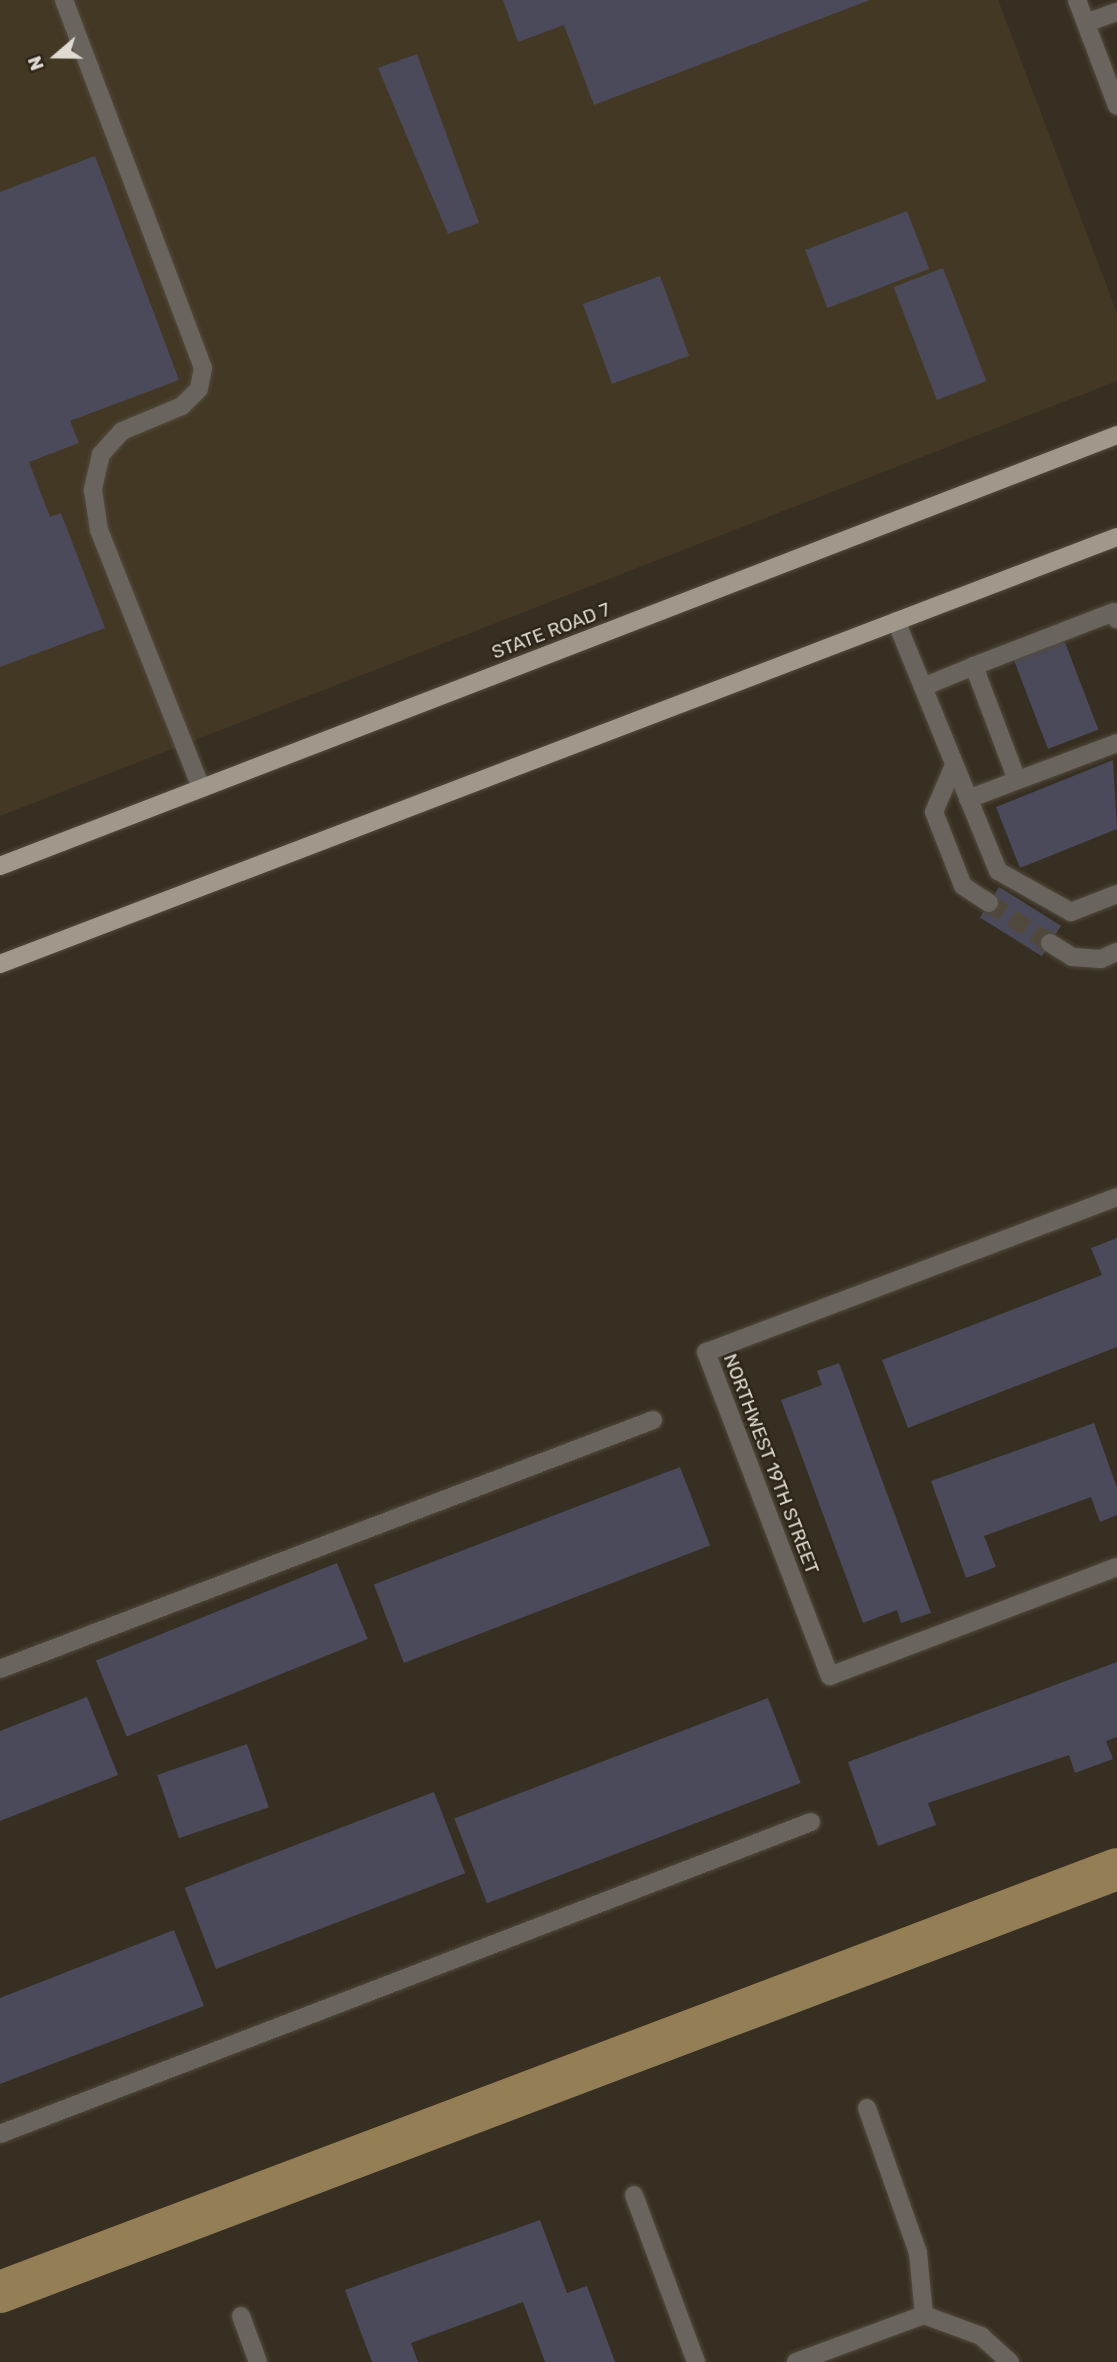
<!DOCTYPE html>
<html>
<head>
<meta charset="utf-8">
<style>
  body { margin:0 }
  #map { position:relative; width:1117px; height:2362px; overflow:hidden; background:#372f21; font-family:Rubik,sans-serif }
  div>[style] { position:absolute }
  .built>* { inset:0; background:#433823 }
  .canal>* { height:42px; margin:-21px; padding:0 21px; transform-origin:21px; border-radius:21px; background:#947e56 }
  .building>* { inset:0; background:#4b4a5a; transform-origin:0 0 }
  .minor-tunnel>* { height:18px; margin-top:-9px; transform-origin:0; background:repeating-linear-gradient(90deg,#50493c 0 18px,transparent 0 27px) }
  .roads { filter:drop-shadow(0 0 2px #524a3d) drop-shadow(0 0 2px #524a3d) }
  .minor>* { height:18px; margin:-9px; padding:0 9px; transform-origin:9px; border-radius:9px; background:#69655e }
  .major>* { height:18px; margin:-9px; padding:0 9px; transform-origin:9px; border-radius:9px; background:#a0988a }
  span { translate:-50% -50%; white-space:nowrap; text-align:center; line-height:1.15; -webkit-text-stroke:5px #2d2518; paint-order:stroke }
  .street-label { font-size:19px; color:#dfdad2 }
  .north { position:absolute; left:21px; top:21px; width:70px; height:70px; -webkit-text-stroke:5px #2d2518; paint-order:stroke; rotate:250deg; font-size:19px; font-weight:700; line-height:28px; text-align:center; color:#dfdad2 }
  .north::after { content:''; display:block; margin:auto; width:24px; height:32px; background:#dfdad2; clip-path:polygon(50% 0,100% 100%,50% 72%,0 100%) }
</style>
</head>
<body>
<div id="map">
  <div class="built">
    <i style="clip-path:polygon(0 0,998px 0,1117px 313px,1117px 381px,0 816px)"></i>
  </div>
  <div class="canal">
    <i style="left:0;top:2292px;width:1194px;rotate:-20.74deg"></i>
  </div>
  <div class="building">
    <i style="clip-path:polygon(503px 0,870px 0,594px 105px,564px 25px,518px 42px)"></i>
    <i style="clip-path:polygon(417px 54px,479px 223px,448px 234px,378px 68px)"></i>
    <i style="clip-path:polygon(95px 156px,179px 380px,70px 421px,79px 443px,29px 462px,50px 517px,61px 513px,105px 628px,0 667px,0 192px)"></i>
    <i style="left:907px;top:211px;width:62px;height:109px;rotate:69deg"></i>
    <i style="left:943px;top:268px;width:121px;height:53px;rotate:69deg"></i>
    <i style="left:660px;top:276px;width:85px;height:82px;rotate:70deg"></i>
    <i style="left:1064px;top:640px;width:96px;height:54px;rotate:69deg"></i>
    <i style="clip-path:polygon(1113px 760px,1117px 829px,1020px 868px,996px 807px)"></i>
    <i style="left:999px;top:887px;width:73px;height:36px;rotate:32deg"></i>
    <i style="clip-path:polygon(1117px 1238px,1117px 1347px,908px 1428px,882px 1360px,1102px 1275px,1091px 1248px)"></i>
    <i style="clip-path:polygon(839px 1363px,931px 1613px,901px 1623px,897px 1610px,863px 1623px,781px 1400px,822px 1385px,817px 1371px)"></i>
    <i style="clip-path:polygon(1094px 1423px,1117px 1488px,1117px 1515px,1100px 1522px,1091px 1497px,984px 1536px,996px 1567px,966px 1578px,931px 1481px)"></i>
    <i style="left:680px;top:1467px;width:84px;height:328px;rotate:69deg"></i>
    <i style="left:337px;top:1563px;width:82px;height:260px;rotate:68deg"></i>
    <i style="clip-path:polygon(1117px 1662px,1117px 1737px,1106px 1741px,1113px 1759px,1075px 1773px,1069px 1755px,928px 1803px,936px 1825px,878px 1846px,848px 1762px)"></i>
    <i style="clip-path:polygon(87px 1697px,118px 1775px,0 1821px,0 1731px)"></i>
    <i style="left:768px;top:1698px;width:91px;height:336px;rotate:69deg"></i>
    <i style="left:247px;top:1744px;width:67px;height:95px;rotate:71deg"></i>
    <i style="left:434px;top:1792px;width:87px;height:267px;rotate:69deg"></i>
    <i style="clip-path:polygon(174px 1930px,204px 2006px,0 2084px,0 1998px)"></i>
    <i style="clip-path:polygon(540px 2220px,567px 2293px,587px 2286px,615px 2362px,545px 2362px,523px 2302px,411px 2343px,418px 2362px,372px 2362px,345px 2290px)"></i>
  </div>
  <div class="minor-tunnel">
    <i style="left:989px;top:903px;width:73px;rotate:33.3deg"></i>
  </div>
  <div class="roads">
    <div class="minor">
      <i style="left:64px;top:0;width:393px;rotate:69.3deg"></i>
      <i style="left:203px;top:368px;width:21px;rotate:101deg"></i>
      <i style="left:199px;top:389px;width:24px;rotate:135deg"></i>
      <i style="left:182px;top:406px;width:65px;rotate:157.4deg"></i>
      <i style="left:122px;top:431px;width:31px;rotate:132deg"></i>
      <i style="left:101px;top:454px;width:37px;rotate:103deg"></i>
      <i style="left:93px;top:490px;width:40px;rotate:81.5deg"></i>
      <i style="left:99px;top:530px;width:277px;rotate:68.4deg"></i>
      <i style="left:1077px;top:0;width:113px;rotate:69.3deg"></i>
      <i style="left:1086px;top:23px;width:33px;rotate:-20deg"></i>
      <i style="left:896px;top:621px;width:270px;rotate:67.8deg"></i>
      <i style="left:998px;top:871px;width:84px;rotate:29.3deg"></i>
      <i style="left:1071px;top:912px;width:49px;rotate:-21.4deg"></i>
      <i style="left:923px;top:687px;width:55px;rotate:-22.4deg"></i>
      <i style="left:954px;top:765px;width:51px;rotate:113.1deg"></i>
      <i style="left:934px;top:812px;width:79px;rotate:68.6deg"></i>
      <i style="left:963px;top:886px;width:31px;rotate:33deg"></i>
      <i style="left:1017px;top:780px;width:122px;rotate:-110.7deg"></i>
      <i style="left:974px;top:666px;width:150px;rotate:-21.1deg"></i>
      <i style="left:1114px;top:612px;width:8px;rotate:67deg"></i>
      <i style="left:968px;top:799px;width:159px;rotate:-20.6deg"></i>
      <i style="left:1050px;top:943px;width:26px;rotate:32deg"></i>
      <i style="left:1072px;top:957px;width:29px;rotate:4deg"></i>
      <i style="left:1101px;top:959px;width:17px;rotate:-24deg"></i>
      <i style="left:1117px;top:1197px;width:439px;rotate:159.3deg"></i>
      <i style="left:706px;top:1352px;width:347px;rotate:69.1deg"></i>
      <i style="left:830px;top:1676px;width:307px;rotate:-20.8deg"></i>
      <i style="left:0;top:1669px;width:699px;rotate:-20.87deg"></i>
      <i style="left:867px;top:2108px;width:154px;rotate:70.6deg"></i>
      <i style="left:918px;top:2253px;width:62px;rotate:84.5deg"></i>
      <i style="left:0;top:2134px;width:869px;rotate:-21.04deg"></i>
      <i style="left:634px;top:2195px;width:178px;rotate:69.6deg"></i>
      <i style="left:241px;top:2316px;width:49px;rotate:69.7deg"></i>
      <i style="left:796px;top:2362px;width:136px;rotate:-20.2deg"></i>
      <i style="left:924px;top:2315px;width:61px;rotate:20.2deg"></i>
      <i style="left:981px;top:2336px;width:39px;rotate:42deg"></i>
    </div>
    <div class="major">
      <i style="left:0;top:866px;width:1197px;rotate:-21.1deg"></i>
      <i style="left:0;top:964px;width:1196px;rotate:-20.92deg"></i>
    </div>
  </div>
  <div class="street-label">
    <span style="left:551px;top:631px;rotate:-21deg">STATE ROAD 7</span>
    <span style="left:771px;top:1464px;rotate:69deg">NORTHWEST 19TH STREET</span>
  </div>
  <div class="north">N</div>
</div>
</body>
</html>
